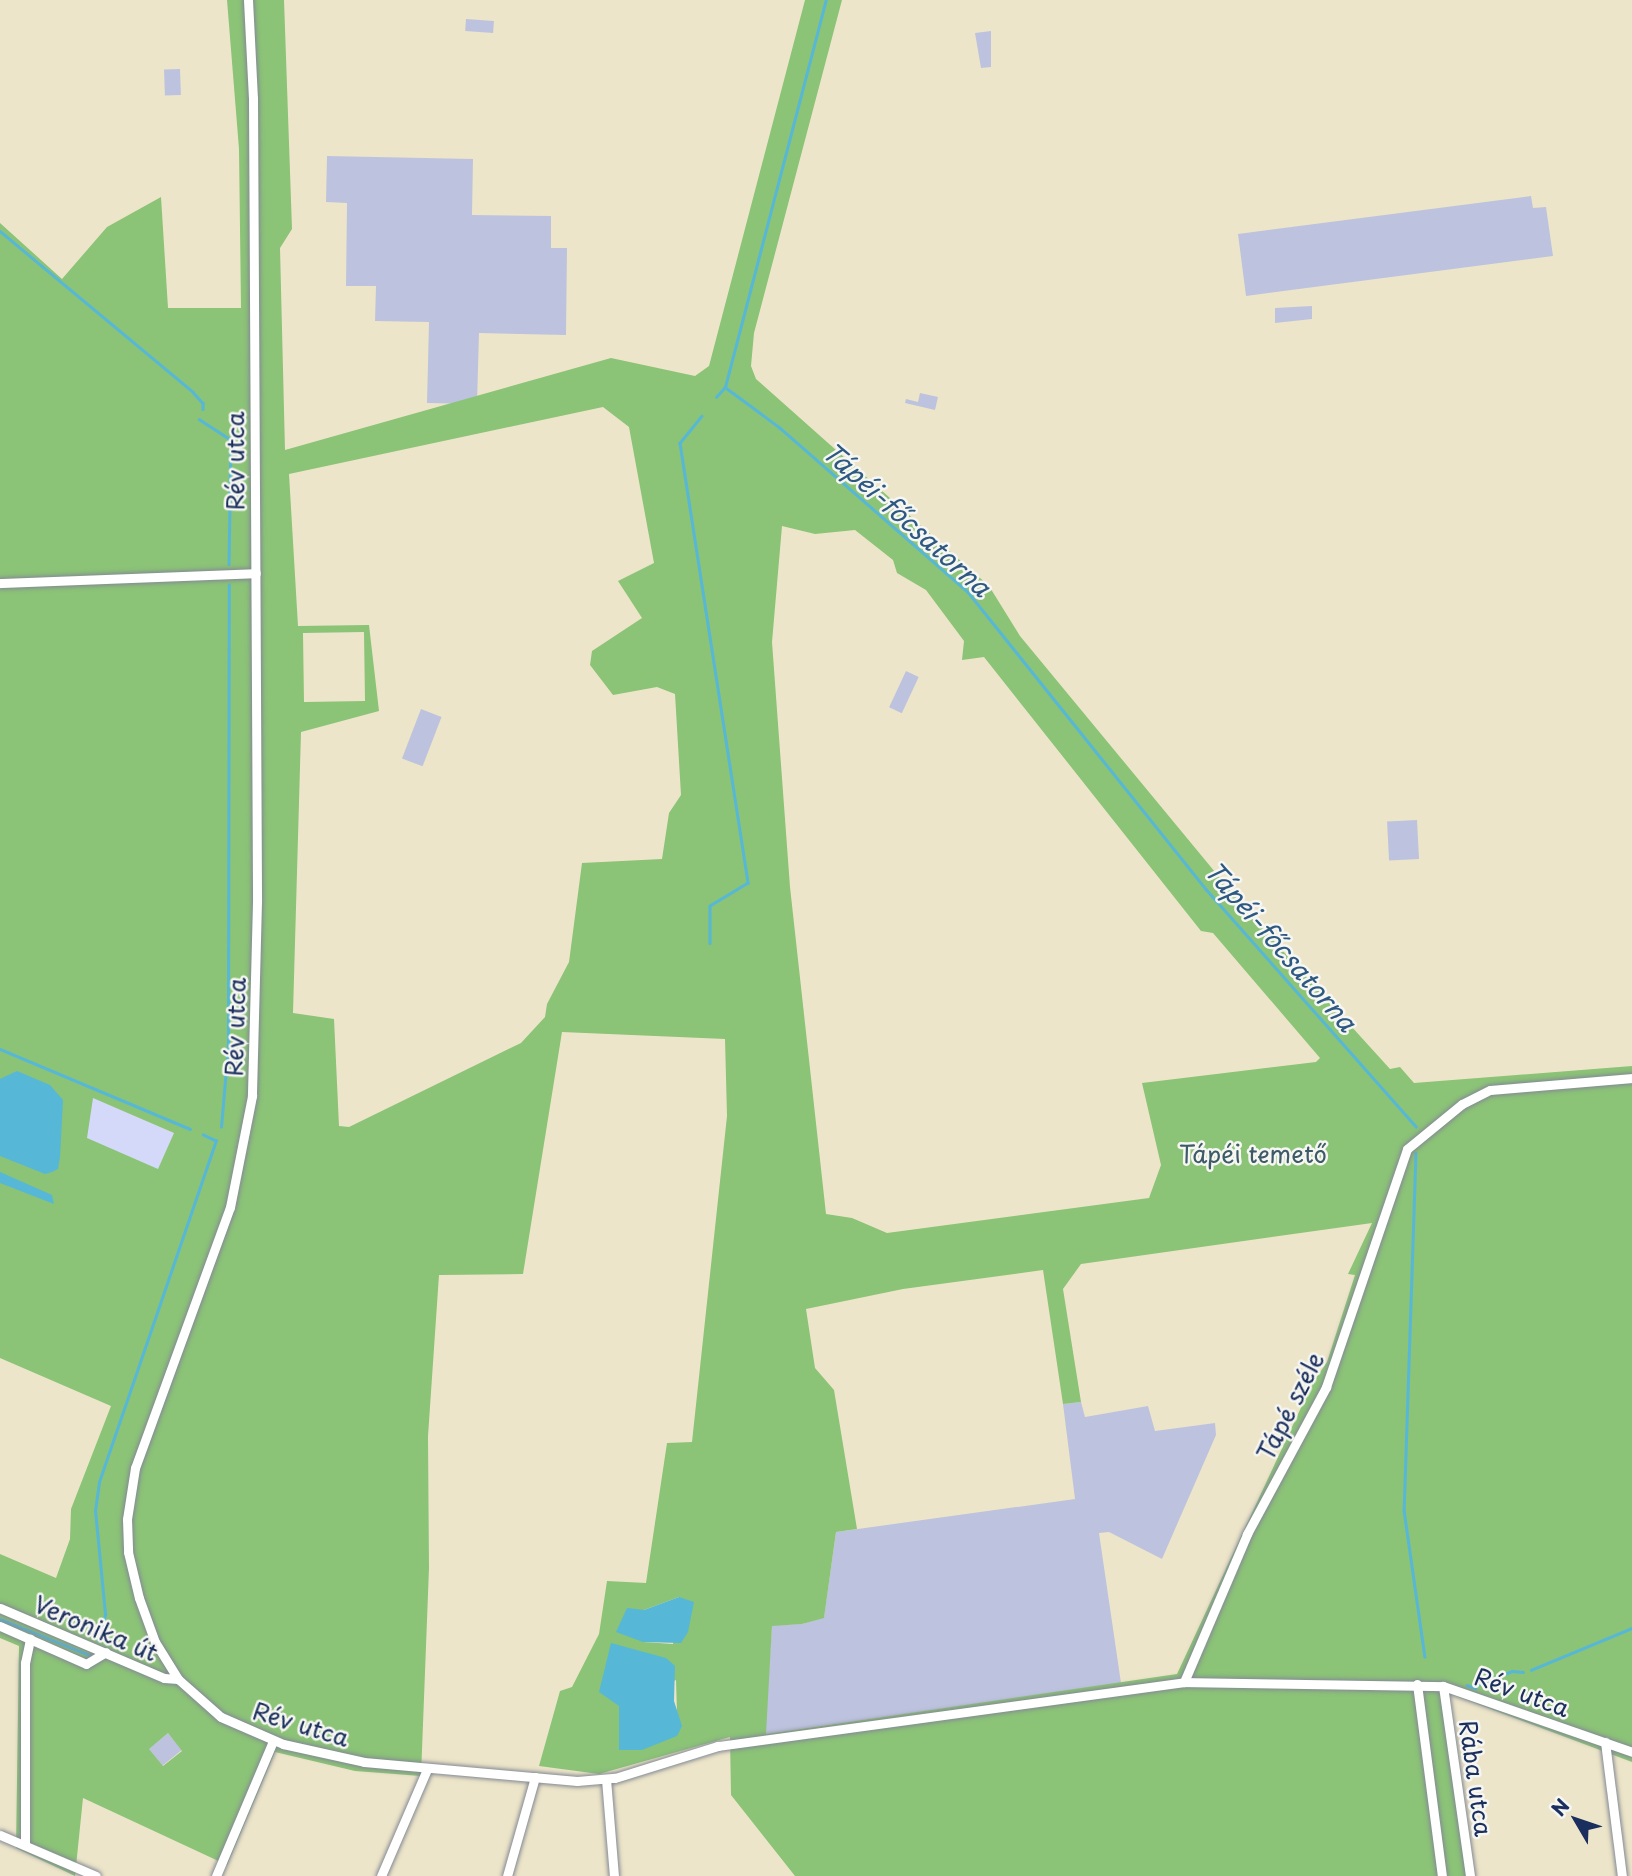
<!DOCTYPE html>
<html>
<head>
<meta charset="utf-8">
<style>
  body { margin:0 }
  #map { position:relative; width:1632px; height:1876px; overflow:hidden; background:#ede5c9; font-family:"Playpen Sans",sans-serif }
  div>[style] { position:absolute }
  .built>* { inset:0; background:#d4d8f9; transform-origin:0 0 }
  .industrial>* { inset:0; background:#bdc3de; transform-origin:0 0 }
  .green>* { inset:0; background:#8bc377 }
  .water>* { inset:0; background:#57b7d6 }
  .stream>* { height:2.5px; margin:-1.25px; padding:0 1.25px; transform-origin:1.25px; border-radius:1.25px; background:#57b7d6 }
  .roads { filter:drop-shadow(0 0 2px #848a94) drop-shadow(0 0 2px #848a94) }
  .minor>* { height:9px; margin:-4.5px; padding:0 4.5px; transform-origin:4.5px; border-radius:4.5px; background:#fff }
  span { translate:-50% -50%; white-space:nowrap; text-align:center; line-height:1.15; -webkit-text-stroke:5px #f6f6f2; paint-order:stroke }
  .street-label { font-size:24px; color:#1b2f5e }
  .park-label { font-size:24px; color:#3d5b66 }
  .water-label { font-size:26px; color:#2d5882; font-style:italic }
  .north { position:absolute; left:1541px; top:1785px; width:70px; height:70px; -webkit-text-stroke:5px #f6f6f2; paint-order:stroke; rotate:309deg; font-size:19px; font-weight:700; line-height:28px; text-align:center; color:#1b2f5e }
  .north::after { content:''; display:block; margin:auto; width:24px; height:32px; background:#1b2f5e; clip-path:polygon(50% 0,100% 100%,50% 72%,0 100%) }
</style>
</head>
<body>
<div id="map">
  <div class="built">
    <i style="left:93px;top:1097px;width:89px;height:41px;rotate:24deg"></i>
  </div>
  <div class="industrial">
    <i style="left:466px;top:19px;width:28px;height:12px;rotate:4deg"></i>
    <i style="clip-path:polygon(991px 31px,991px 67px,981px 68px,975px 33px)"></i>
    <i style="left:180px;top:69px;width:26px;height:16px;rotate:88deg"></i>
    <i style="clip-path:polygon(327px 156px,473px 159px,472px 215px,551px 216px,551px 248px,567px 248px,566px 335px,479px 333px,477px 404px,427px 403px,429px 322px,375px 321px,376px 286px,346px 286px,347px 203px,326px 202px)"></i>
    <i style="clip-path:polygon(1531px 196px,1533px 208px,1546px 207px,1553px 256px,1246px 296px,1238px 234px)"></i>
    <i style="clip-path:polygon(1312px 306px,1312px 319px,1275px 323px,1275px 308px)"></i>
    <i style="clip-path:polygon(920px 393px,938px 397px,935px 410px,905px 403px,906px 399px,918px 402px)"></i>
    <i style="left:906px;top:671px;width:14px;height:40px;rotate:25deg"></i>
    <i style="left:421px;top:709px;width:22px;height:53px;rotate:21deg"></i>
    <i style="left:1417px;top:820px;width:39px;height:30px;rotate:87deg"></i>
    <i style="clip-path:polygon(1081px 1402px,1085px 1417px,1148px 1406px,1155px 1431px,1215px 1423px,1216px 1435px,1162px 1559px,1109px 1532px,1099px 1533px,1121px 1683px,765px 1734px,772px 1625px,802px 1624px,824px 1617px,836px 1532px,1075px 1499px,1063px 1404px)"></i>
    <i style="left:168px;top:1733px;width:22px;height:25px;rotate:51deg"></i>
  </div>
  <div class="green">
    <i style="clip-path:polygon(evenodd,227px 0,284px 0,292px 229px,280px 248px,285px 450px,611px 358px,695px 376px,709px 366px,805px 0,842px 0,754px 333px,751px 366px,756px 379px,989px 586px,1020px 636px,1253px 918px,1390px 1069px,1400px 1067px,1414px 1083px,1632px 1066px,1632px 1762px,1448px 1693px,1474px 1876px,795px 1876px,731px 1795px,730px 1737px,599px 1774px,539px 1766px,560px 1691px,572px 1687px,599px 1634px,607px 1581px,646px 1583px,667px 1443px,692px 1442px,727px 1116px,725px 1039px,562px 1032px,523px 1274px,439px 1275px,428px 1436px,429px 1568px,421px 1776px,355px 1771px,275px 1752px,227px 1865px,83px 1798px,75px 1876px,16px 1848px,19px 1646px,0 1638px,0 1554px,56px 1578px,70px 1539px,71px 1509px,111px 1406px,0 1358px,0 223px,62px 279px,107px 227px,161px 197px,168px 308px,241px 308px,239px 149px,227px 0,603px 407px,629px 427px,654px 563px,618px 581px,642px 618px,592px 651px,590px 665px,613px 695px,657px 687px,675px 694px,681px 795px,669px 813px,662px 859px,582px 863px,569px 962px,547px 1004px,545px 1017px,521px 1043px,349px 1127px,339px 1126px,334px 1019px,293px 1013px,301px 732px,379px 711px,369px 625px,298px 626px,289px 474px,603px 407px,227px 0,782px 526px,815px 534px,855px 530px,893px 560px,897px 573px,926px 590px,964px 641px,962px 660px,984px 657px,1201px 931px,1213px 933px,1320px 1058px,1316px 1062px,1142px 1083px,1161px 1165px,1149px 1198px,887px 1233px,852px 1218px,826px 1214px,790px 887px,772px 642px,782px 526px,227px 0,364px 632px,365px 701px,304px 702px,303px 633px,364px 632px,227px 0,93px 1098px,174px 1133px,158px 1169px,87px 1138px,93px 1098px,227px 0,1372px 1223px,1348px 1274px,1355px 1275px,1327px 1362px,1312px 1384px,1177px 1674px,766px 1734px,772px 1626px,802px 1624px,824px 1618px,836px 1532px,857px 1529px,834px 1390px,815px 1368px,806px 1309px,903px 1289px,1043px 1270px,1063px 1404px,1081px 1402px,1063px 1289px,1081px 1264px,1372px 1223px,227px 0,679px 1597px,673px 1644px,643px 1642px,644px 1610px,679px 1597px,227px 0,676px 1680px,677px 1713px,619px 1750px,619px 1706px,676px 1680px,227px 0,168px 1733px,182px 1751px,163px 1766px,149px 1749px,168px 1733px)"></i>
  </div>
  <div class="water">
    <i style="clip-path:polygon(17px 1071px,50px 1085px,63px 1100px,60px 1157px,58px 1169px,52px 1172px,45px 1174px,0 1156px,0 1079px)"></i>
    <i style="clip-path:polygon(0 1172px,52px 1195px,54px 1204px,0 1183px)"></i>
    <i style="clip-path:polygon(679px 1597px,694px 1602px,688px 1632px,681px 1643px,643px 1642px,616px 1632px,627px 1608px,644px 1610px)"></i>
    <i style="clip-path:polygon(611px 1643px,666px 1658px,675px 1666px,674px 1701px,682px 1726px,677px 1736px,642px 1750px,619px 1750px,619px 1706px,599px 1692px)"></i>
  </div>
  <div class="stream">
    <i style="left:0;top:231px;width:251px;rotate:39.8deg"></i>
    <i style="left:193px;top:392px;width:15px;rotate:48deg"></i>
    <i style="left:203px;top:403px;width:6px;rotate:90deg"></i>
    <i style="left:725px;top:387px;width:67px;rotate:36.5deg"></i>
    <i style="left:779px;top:427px;width:251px;rotate:41.1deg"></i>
    <i style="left:968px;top:592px;width:381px;rotate:51.3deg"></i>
    <i style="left:1206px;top:889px;width:317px;rotate:48.5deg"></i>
    <i style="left:716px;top:397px;width:13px;rotate:-48deg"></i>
    <i style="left:725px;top:387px;width:400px;rotate:-75.4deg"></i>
    <i style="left:702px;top:416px;width:35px;rotate:129deg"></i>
    <i style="left:680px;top:443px;width:445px;rotate:81.2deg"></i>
    <i style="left:748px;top:883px;width:44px;rotate:148.8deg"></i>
    <i style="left:710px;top:906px;width:37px;rotate:90deg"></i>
    <i style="left:199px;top:419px;width:38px;rotate:33deg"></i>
    <i style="left:231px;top:440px;width:124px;rotate:90.9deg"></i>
    <i style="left:0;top:1049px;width:206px;rotate:22.8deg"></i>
    <i style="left:221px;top:1127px;width:81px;rotate:-85.1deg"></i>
    <i style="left:228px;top:1046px;width:461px;rotate:-89.9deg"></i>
    <i style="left:1416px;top:1153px;width:357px;rotate:91.9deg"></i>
    <i style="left:1404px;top:1510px;width:148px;rotate:81.9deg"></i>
    <i style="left:0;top:1619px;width:99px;rotate:21.9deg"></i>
    <i style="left:98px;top:1641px;width:28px;rotate:-75deg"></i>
    <i style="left:105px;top:1614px;width:103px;rotate:-95.5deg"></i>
    <i style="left:95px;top:1511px;width:29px;rotate:-82deg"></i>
    <i style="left:99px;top:1482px;width:361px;rotate:-71.1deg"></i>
    <i style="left:216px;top:1141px;width:14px;rotate:-155deg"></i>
    <i style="left:1531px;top:1670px;width:109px;rotate:-22.6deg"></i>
    <i style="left:1467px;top:1685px;width:9px;rotate:21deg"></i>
    <i style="left:1472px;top:1687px;width:43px;rotate:-21.8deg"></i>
    <i style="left:1512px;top:1671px;width:11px;rotate:5deg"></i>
  </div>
  <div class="roads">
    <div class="minor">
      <i style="left:248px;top:0;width:98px;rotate:87.1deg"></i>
      <i style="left:253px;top:98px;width:804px;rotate:89.71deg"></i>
      <i style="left:257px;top:902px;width:194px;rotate:91.5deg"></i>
      <i style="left:252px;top:1096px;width:113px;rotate:101.2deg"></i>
      <i style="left:230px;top:1207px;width:278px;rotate:110deg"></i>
      <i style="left:135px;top:1468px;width:52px;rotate:98.9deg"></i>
      <i style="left:127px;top:1519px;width:33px;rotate:88deg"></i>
      <i style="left:128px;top:1552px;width:47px;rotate:76.6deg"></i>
      <i style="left:139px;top:1598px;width:47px;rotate:70deg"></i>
      <i style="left:155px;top:1642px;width:44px;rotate:58.1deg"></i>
      <i style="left:178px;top:1679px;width:57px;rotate:41.5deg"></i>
      <i style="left:221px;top:1717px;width:68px;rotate:23.5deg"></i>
      <i style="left:283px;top:1744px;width:83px;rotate:12.5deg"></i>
      <i style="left:364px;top:1762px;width:214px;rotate:5.1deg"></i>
      <i style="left:577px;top:1781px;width:38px;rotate:-5deg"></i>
      <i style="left:615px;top:1778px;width:108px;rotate:-17.3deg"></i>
      <i style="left:718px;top:1746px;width:470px;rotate:-7.8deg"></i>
      <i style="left:1184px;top:1682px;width:259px;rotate:0.9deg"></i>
      <i style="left:1443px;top:1686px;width:200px;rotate:19.2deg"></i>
      <i style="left:0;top:583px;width:256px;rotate:-2.2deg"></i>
      <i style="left:0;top:1608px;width:178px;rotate:23.1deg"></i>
      <i style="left:164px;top:1678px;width:14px;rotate:4deg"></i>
      <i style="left:0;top:1626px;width:94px;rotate:23.8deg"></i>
      <i style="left:86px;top:1664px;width:23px;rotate:-31deg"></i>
      <i style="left:1184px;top:1682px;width:161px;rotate:-66.9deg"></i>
      <i style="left:1247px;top:1534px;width:167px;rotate:-61.7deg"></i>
      <i style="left:1326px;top:1387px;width:251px;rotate:-71.2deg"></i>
      <i style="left:1407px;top:1149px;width:71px;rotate:-39.3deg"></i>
      <i style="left:1462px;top:1104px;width:31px;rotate:-27deg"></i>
      <i style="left:1490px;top:1090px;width:143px;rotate:-4.8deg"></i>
      <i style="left:1417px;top:1684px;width:194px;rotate:82.6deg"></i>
      <i style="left:1443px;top:1686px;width:192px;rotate:81.9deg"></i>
      <i style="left:1605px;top:1742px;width:135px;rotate:82.8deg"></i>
      <i style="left:606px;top:1779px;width:97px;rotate:85.3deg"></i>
      <i style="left:0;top:1835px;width:104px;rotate:23.1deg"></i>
      <i style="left:25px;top:1845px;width:182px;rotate:-90deg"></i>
      <i style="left:25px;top:1663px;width:25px;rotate:-78deg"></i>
      <i style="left:216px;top:1876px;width:147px;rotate:-67.1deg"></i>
      <i style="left:381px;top:1876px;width:116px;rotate:-66.7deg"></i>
      <i style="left:507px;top:1876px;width:103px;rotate:-74.2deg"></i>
    </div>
  </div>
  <div class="street-label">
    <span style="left:235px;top:461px;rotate:-90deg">Rév utca</span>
    <span style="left:235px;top:1027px;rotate:-88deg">Rév utca</span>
    <span style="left:1290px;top:1406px;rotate:-63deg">Tápé széle</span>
    <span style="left:96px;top:1628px;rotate:23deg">Veronika út</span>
    <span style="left:1522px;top:1692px;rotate:20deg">Rév utca</span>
    <span style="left:301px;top:1724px;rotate:17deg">Rév utca</span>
    <span style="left:1476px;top:1778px;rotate:82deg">Rába utca</span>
  </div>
  <div class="park-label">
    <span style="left:1253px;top:1154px">Tápéi temető</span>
  </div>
  <div class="water-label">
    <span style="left:907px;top:519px;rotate:42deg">Tápéi-főcsatorna</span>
    <span style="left:1281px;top:946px;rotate:49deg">Tápéi-főcsatorna</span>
  </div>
  <div class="north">N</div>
</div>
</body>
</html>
